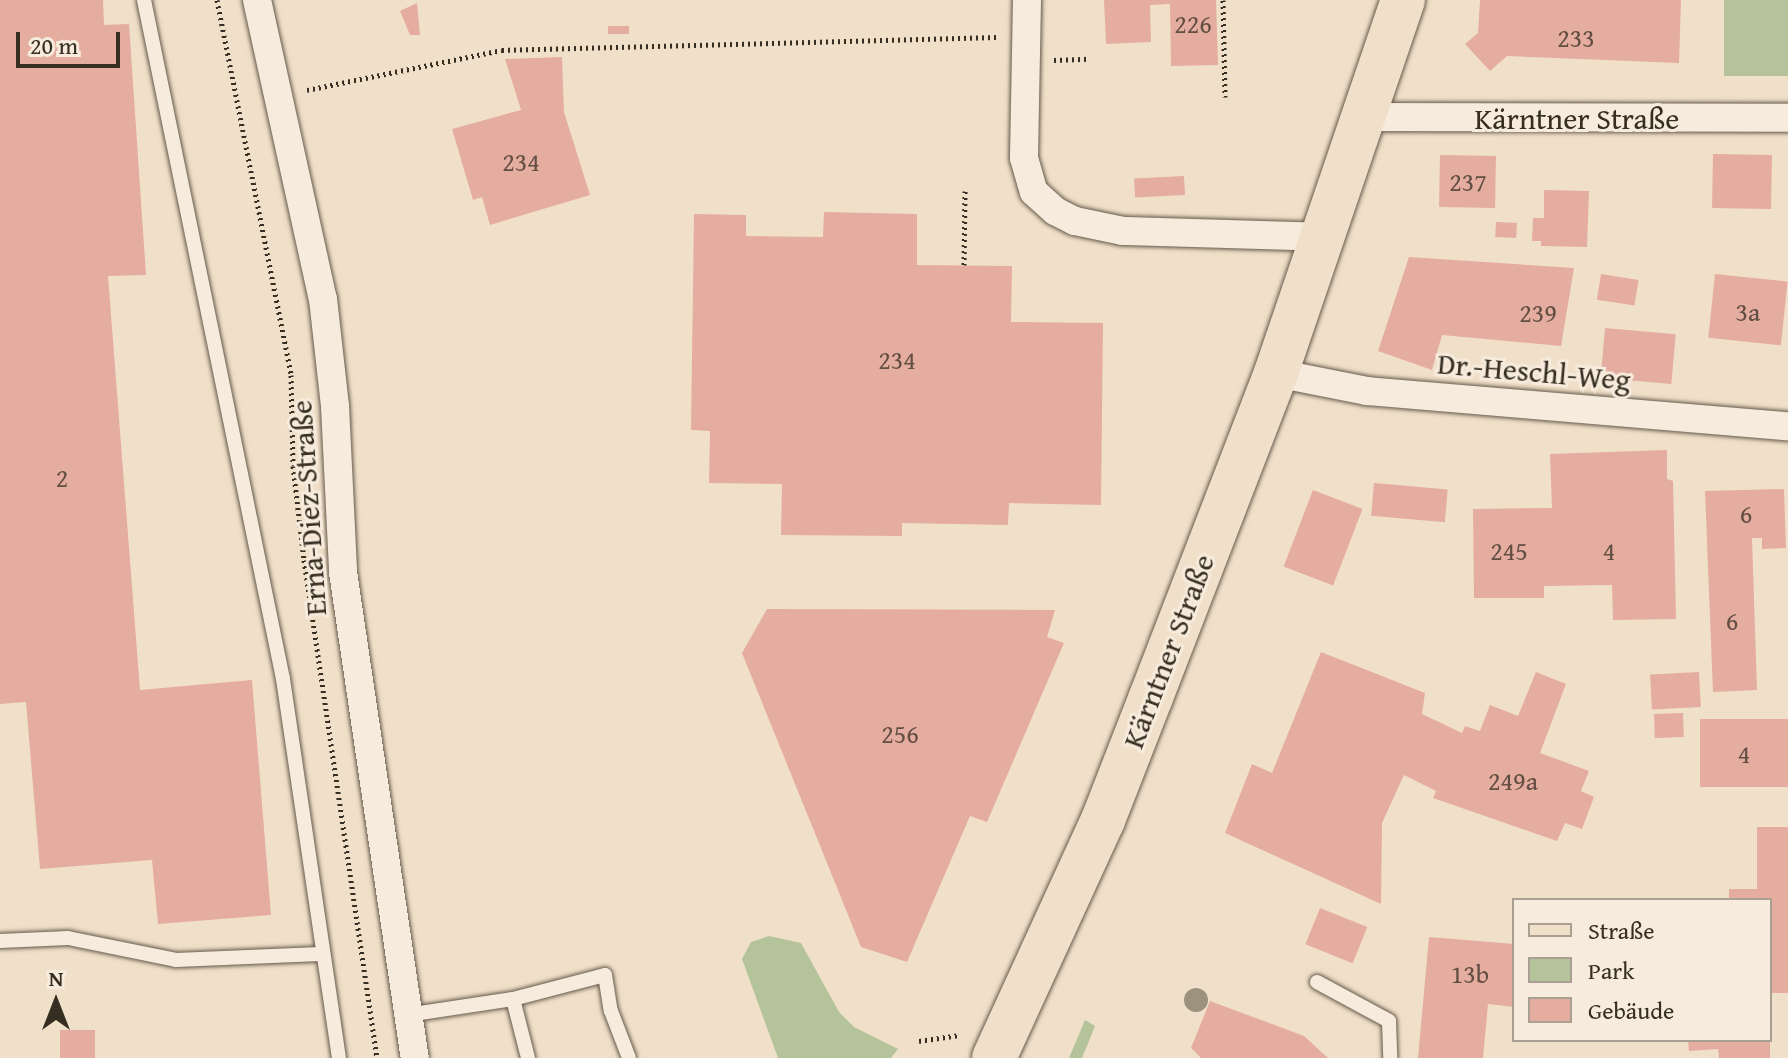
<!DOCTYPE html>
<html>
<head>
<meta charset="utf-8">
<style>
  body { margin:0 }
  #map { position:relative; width:1788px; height:1058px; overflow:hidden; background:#f1e0c9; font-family:"Gentium Book Plus",serif }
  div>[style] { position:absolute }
  .green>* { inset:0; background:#b4c39a; transform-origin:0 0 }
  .building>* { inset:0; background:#e5aca0; transform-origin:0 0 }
  .path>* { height:5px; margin-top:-2.5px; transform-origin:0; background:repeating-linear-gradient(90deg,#362e22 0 2px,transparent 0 6px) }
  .roads { filter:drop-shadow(0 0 2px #655a4c) drop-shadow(0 0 2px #655a4c) }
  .lane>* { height:14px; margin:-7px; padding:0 7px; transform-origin:7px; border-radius:7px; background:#f6ebdc }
  .street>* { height:28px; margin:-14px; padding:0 14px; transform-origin:14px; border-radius:14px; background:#f6ebdc }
  .primary>* { height:44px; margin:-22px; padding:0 22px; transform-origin:22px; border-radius:22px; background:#f1e0c9 }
  .trees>* { width:24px; height:24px; margin:-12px; border-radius:50%; background:#9c927e }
  span { translate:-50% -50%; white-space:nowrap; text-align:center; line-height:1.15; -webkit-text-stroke:6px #f6ebdc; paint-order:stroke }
  .number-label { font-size:26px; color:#624e42 }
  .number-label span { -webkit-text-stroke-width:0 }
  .street-label { font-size:30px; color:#362e22 }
  .legend { position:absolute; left:1512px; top:898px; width:260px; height:144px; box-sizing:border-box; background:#f6ebdc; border:2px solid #a99f92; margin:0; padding:10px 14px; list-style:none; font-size:24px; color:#362e22 }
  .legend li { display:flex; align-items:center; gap:16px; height:40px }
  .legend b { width:40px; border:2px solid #a99f92 }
  .north { position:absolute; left:16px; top:962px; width:80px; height:80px; -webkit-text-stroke:6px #f6ebdc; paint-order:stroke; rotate:0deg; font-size:22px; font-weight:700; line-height:32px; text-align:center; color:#362e22 }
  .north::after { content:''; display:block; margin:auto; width:28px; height:36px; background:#362e22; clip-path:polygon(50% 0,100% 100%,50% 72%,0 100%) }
  .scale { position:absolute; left:16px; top:32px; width:104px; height:36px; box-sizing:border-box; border:4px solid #362e22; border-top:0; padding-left:10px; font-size:24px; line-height:28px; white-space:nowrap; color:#362e22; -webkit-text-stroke:6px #f6ebdc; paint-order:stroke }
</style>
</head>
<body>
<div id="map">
  <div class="green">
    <i style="left:1724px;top:0;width:64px;height:76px"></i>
    <i style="clip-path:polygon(769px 936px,801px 943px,839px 1012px,854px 1027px,898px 1049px,891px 1058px,778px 1058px,742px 959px,751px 942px)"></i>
    <i style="clip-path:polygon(1085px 1020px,1095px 1026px,1082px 1058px,1069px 1058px)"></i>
  </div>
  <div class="building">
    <i style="clip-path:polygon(0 0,103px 0,104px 25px,129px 24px,146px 275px,108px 276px,140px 690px,252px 680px,271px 915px,158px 924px,152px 860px,40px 869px,26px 702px,0 704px)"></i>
    <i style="clip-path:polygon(1104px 0,1216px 0,1218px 65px,1171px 66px,1170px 4px,1150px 5px,1151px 42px,1106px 44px)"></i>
    <i style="clip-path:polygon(1480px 0,1681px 0,1679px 63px,1507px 56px,1490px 71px,1465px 44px,1478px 33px)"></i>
    <i style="clip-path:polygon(417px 3px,420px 35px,410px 35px,400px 11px)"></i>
    <i style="left:608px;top:26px;width:21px;height:8px"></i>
    <i style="clip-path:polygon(562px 57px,564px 112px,590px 195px,490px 225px,482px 197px,473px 200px,452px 129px,521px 110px,505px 59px)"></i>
    <i style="left:1713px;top:154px;width:59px;height:54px;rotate:1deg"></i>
    <i style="left:1440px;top:155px;width:56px;height:52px;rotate:1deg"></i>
    <i style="left:1184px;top:176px;width:19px;height:50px;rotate:87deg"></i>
    <i style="clip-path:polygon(1544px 190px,1589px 191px,1587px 247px,1541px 246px,1541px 241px,1532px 241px,1533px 218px,1544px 218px)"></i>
    <i style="clip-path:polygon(824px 212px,917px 214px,917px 265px,1012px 266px,1011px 322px,1103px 323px,1101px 505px,1009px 503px,1008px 525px,902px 523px,902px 536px,781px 535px,782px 484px,709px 483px,710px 431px,691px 430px,694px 214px,746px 215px,746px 236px,823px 237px)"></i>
    <i style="left:1496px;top:222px;width:21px;height:15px;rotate:3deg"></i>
    <i style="clip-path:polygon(1409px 257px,1574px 268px,1561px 346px,1442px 335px,1432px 370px,1378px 351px)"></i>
    <i style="left:1601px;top:274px;width:38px;height:26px;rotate:9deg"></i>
    <i style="left:1715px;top:274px;width:73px;height:64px;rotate:6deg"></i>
    <i style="left:1605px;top:328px;width:71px;height:50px;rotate:5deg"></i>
    <i style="clip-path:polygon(1667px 450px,1667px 479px,1673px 481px,1676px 619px,1613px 620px,1612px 585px,1544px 586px,1544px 598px,1474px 598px,1473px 509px,1552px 508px,1550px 454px)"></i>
    <i style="left:1374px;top:483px;width:74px;height:33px;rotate:5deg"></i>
    <i style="clip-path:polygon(1784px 489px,1786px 548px,1762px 549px,1762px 538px,1752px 538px,1757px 690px,1713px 692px,1705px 491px)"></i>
    <i style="left:1313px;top:490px;width:53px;height:82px;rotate:21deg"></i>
    <i style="clip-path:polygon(767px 609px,1055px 610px,1047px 637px,1064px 643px,987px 822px,970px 816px,907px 962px,861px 947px,742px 653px)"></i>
    <i style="clip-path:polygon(1321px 652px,1425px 693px,1422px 714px,1462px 733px,1465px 726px,1480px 731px,1490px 705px,1518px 716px,1536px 672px,1566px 684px,1540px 753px,1589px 771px,1581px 791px,1594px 797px,1582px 829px,1565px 823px,1557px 841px,1433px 798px,1436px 791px,1404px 775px,1382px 823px,1381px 904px,1225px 833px,1252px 764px,1272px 773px)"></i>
    <i style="left:1699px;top:672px;width:35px;height:49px;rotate:87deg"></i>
    <i style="left:1683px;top:713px;width:24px;height:29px;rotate:88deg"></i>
    <i style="left:1788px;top:719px;width:68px;height:88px;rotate:90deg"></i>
    <i style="clip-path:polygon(1757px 827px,1788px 827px,1788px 993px,1770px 993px,1770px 900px,1729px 900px,1729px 889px,1757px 889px)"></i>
    <i style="left:1320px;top:908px;width:51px;height:39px;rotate:22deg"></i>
    <i style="clip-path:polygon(1429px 937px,1514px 944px,1514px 1007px,1488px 1004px,1483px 1058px,1418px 1058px)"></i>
    <i style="clip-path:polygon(1210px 1001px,1304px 1036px,1328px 1058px,1201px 1058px,1191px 1048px)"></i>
    <i style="left:60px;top:1030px;width:35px;height:28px"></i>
    <i style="clip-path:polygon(1688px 1040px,1770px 1040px,1770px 1058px,1719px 1058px,1718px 1049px,1689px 1051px)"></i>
  </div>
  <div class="path">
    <i style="left:217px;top:0;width:382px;rotate:78.8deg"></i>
    <i style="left:291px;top:375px;width:91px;rotate:88.7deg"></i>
    <i style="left:293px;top:466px;width:95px;rotate:83.3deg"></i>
    <i style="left:304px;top:560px;width:503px;rotate:81.66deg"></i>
    <i style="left:1223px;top:0;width:97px;rotate:88.8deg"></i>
    <i style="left:1054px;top:60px;width:35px;rotate:-2deg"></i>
    <i style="left:307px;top:90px;width:199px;rotate:-11.6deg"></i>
    <i style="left:502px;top:50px;width:495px;rotate:-1.5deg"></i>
    <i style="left:964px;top:265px;width:74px;rotate:-89.2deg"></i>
    <i style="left:919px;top:1041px;width:41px;rotate:-8.3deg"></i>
  </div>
  <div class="roads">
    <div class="lane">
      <i style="left:144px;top:0;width:693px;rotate:78.43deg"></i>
      <i style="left:283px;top:679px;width:383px;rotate:81.6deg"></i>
      <i style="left:0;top:941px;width:68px;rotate:-2.5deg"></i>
      <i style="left:68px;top:938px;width:110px;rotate:11.5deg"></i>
      <i style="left:176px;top:960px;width:144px;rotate:-2.4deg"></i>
      <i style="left:1317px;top:982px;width:82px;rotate:28.4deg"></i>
      <i style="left:1389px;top:1021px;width:37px;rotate:88deg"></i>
      <i style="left:513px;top:999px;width:61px;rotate:75.7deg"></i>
      <i style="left:407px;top:1015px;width:107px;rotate:-8.6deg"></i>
      <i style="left:513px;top:999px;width:95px;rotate:-14.6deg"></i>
      <i style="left:605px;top:975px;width:36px;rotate:81deg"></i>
      <i style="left:611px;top:1011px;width:50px;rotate:69deg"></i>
    </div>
    <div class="street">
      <i style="left:257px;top:0;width:306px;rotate:77.6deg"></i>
      <i style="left:323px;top:299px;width:108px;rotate:83.6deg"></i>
      <i style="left:335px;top:406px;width:166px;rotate:87.2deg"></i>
      <i style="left:343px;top:572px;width:491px;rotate:81.6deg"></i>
      <i style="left:1027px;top:0;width:158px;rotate:91.1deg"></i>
      <i style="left:1024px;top:158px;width:35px;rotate:74deg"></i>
      <i style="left:1034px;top:192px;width:28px;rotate:42deg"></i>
      <i style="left:1055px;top:211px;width:22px;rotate:27deg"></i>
      <i style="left:1075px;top:221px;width:49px;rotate:11.8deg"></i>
      <i style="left:1123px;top:231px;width:200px;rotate:1.7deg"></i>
      <i style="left:1367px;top:117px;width:421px;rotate:0.1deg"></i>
      <i style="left:1276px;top:373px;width:93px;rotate:11.2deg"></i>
      <i style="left:1367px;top:391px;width:422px;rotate:4.8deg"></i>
    </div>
    <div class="primary">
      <i style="left:994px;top:1058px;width:262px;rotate:-65.4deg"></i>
      <i style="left:1103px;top:820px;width:132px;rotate:-68.7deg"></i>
      <i style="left:1151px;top:697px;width:347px;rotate:-68.9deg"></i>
      <i style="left:1276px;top:373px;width:394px;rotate:-71.2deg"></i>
    </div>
  </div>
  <div class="trees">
    <i style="left:1196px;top:1000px"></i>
  </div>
  <div class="number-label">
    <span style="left:1193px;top:24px">226</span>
    <span style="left:1576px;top:38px">233</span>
    <span style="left:521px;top:162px">234</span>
    <span style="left:1468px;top:182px">237</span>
    <span style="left:1748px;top:312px">3a</span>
    <span style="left:1538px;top:313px">239</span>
    <span style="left:897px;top:360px">234</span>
    <span style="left:62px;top:478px">2</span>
    <span style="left:1746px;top:514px">6</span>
    <span style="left:1509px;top:551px">245</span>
    <span style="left:1609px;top:551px">4</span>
    <span style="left:1732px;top:621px">6</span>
    <span style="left:900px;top:734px">256</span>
    <span style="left:1744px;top:754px">4</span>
    <span style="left:1513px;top:781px">249a</span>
    <span style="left:1470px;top:974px">13b</span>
  </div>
  <div class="street-label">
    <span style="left:1577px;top:118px">Kärntner Straße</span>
    <span style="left:1534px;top:371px;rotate:5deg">Dr.-Heschl-Weg</span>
    <span style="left:308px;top:508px;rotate:-94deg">Erna-Diez-Straße</span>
    <span style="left:1168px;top:651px;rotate:-69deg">Kärntner Straße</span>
  </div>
  <ul class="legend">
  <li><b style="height:10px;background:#f1e0c9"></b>Straße</li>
  <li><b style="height:22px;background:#b4c39a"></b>Park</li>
  <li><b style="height:22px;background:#e5aca0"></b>Gebäude</li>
  </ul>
  <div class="north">N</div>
  <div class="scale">20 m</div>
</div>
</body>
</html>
